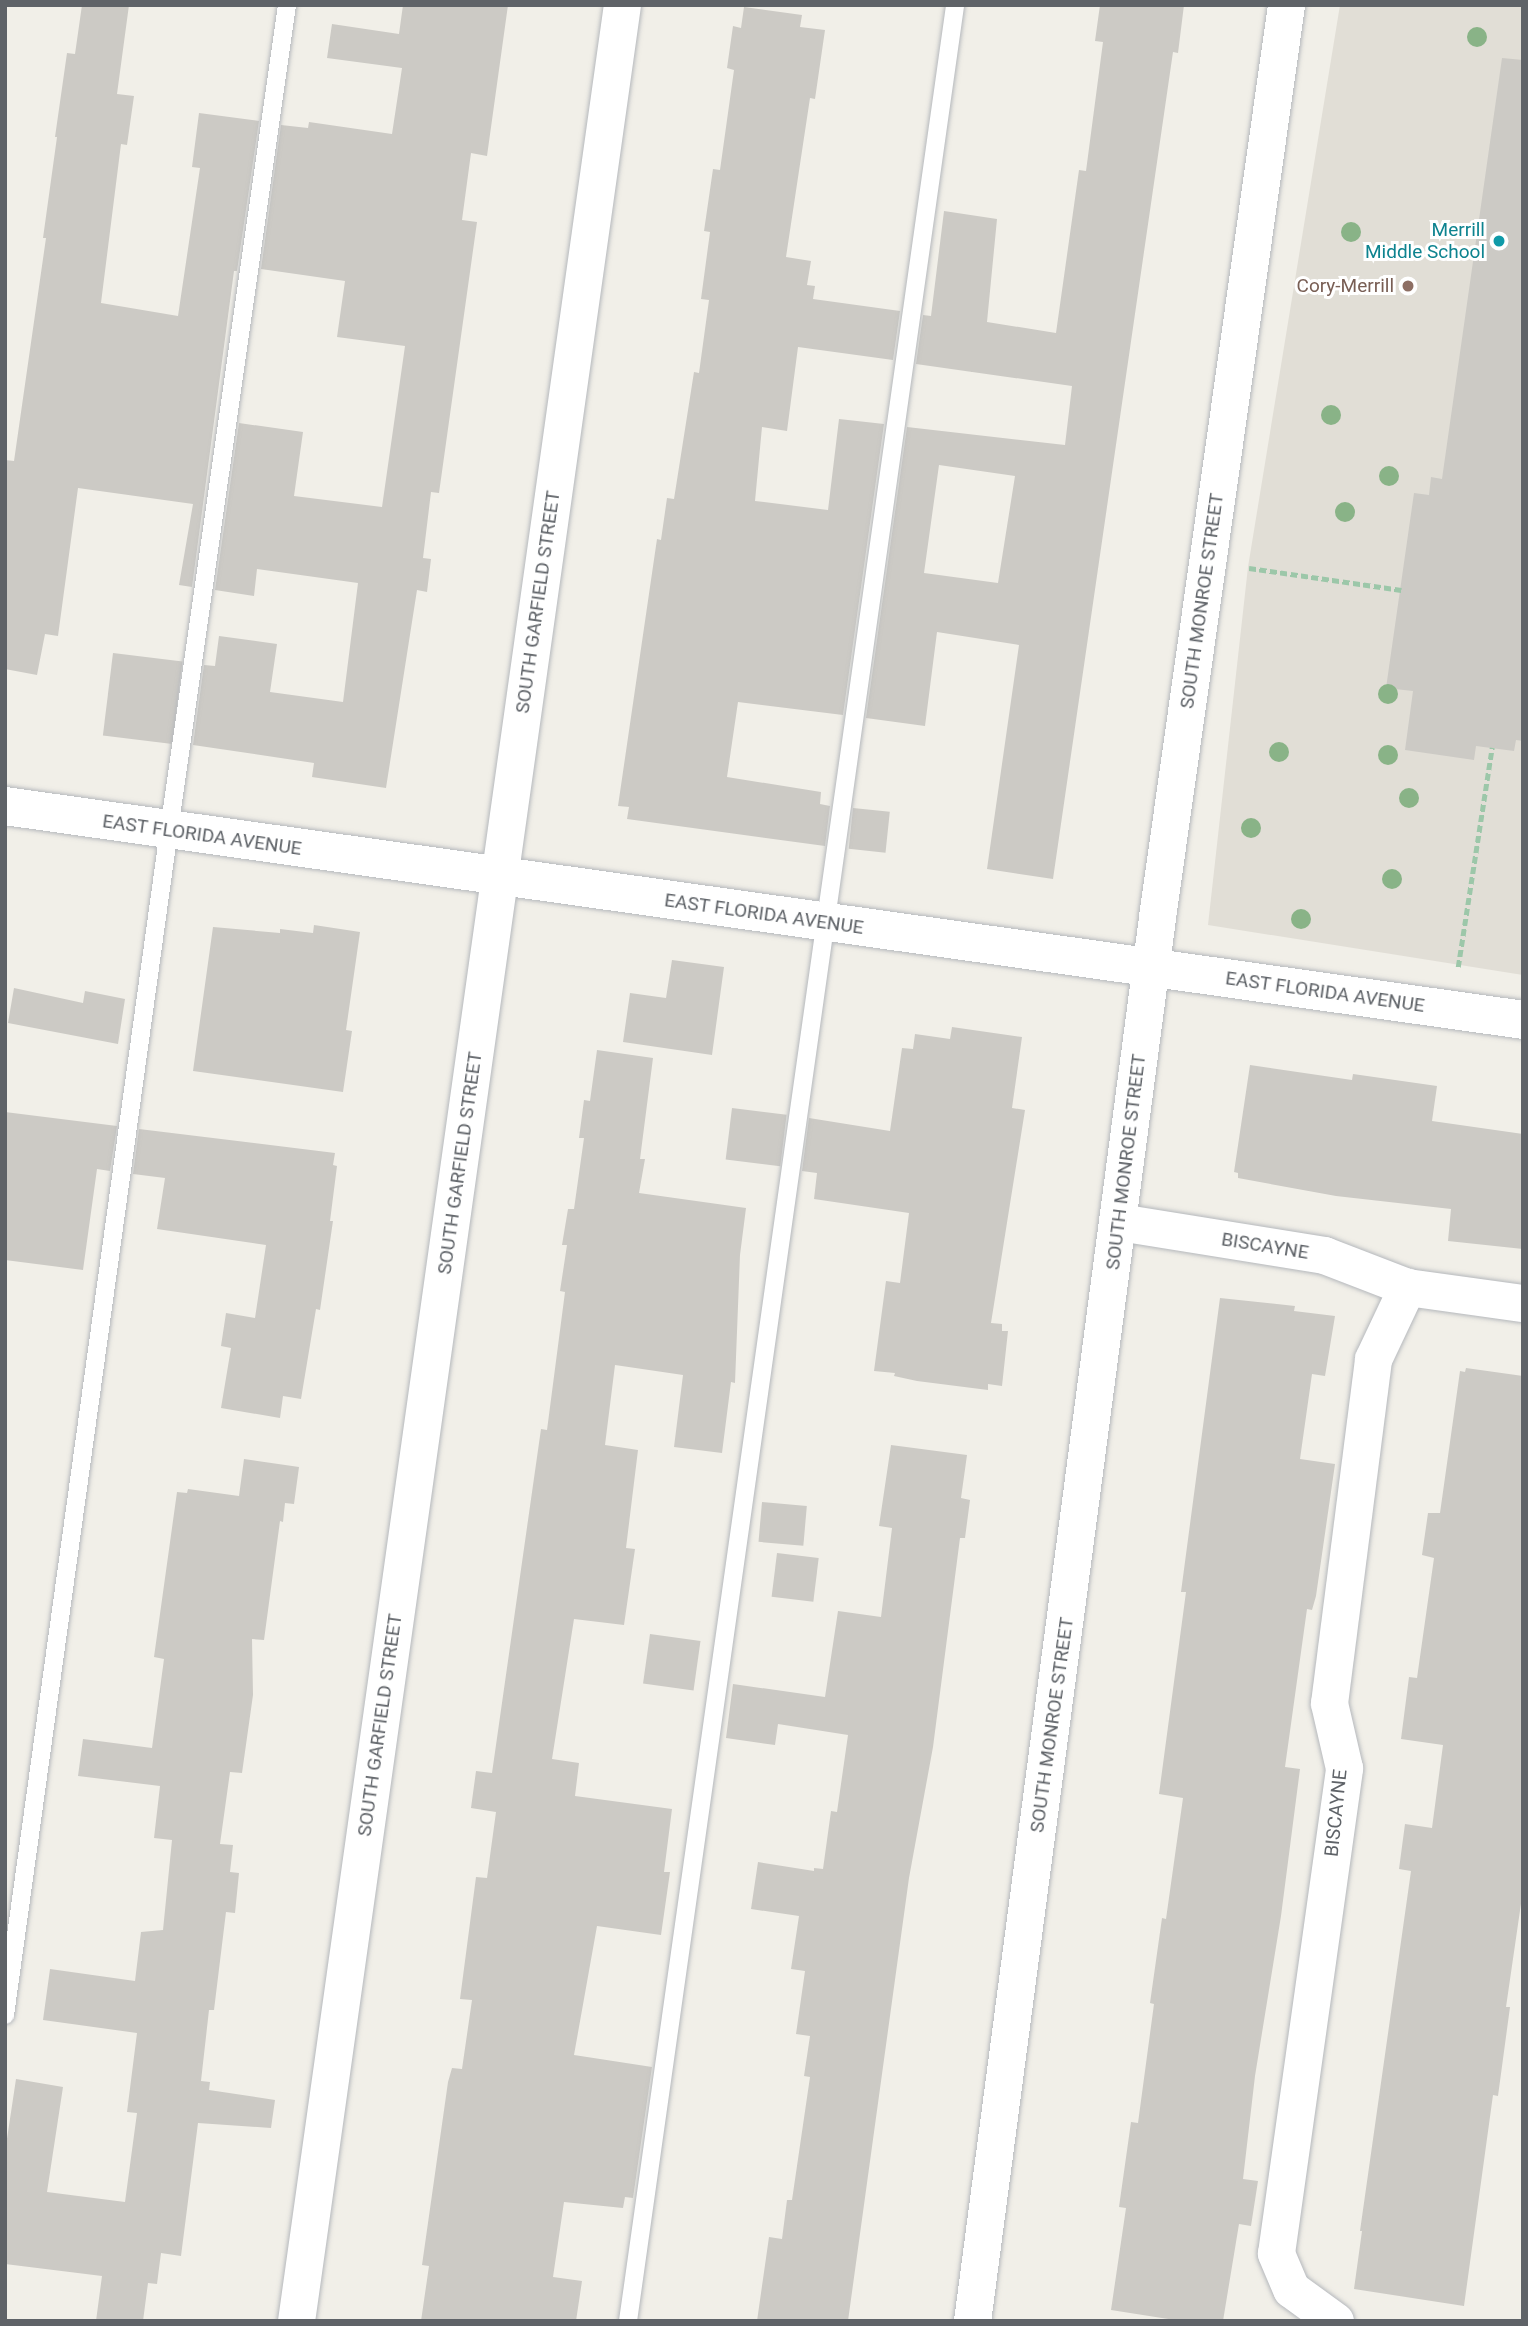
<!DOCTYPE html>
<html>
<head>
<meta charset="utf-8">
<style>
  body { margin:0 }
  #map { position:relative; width:1528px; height:2326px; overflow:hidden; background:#f1efe8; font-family:Roboto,sans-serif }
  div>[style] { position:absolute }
  .education>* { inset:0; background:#e1ded6 }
  .building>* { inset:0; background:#cccac5; transform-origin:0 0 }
  .path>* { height:4.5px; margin-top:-2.25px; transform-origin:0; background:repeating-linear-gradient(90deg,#9cc7a9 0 7px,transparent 0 10.5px) }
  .roads { filter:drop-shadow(0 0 2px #b5b8bc) drop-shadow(0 0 2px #b5b8bc) }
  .lane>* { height:18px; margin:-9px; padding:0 9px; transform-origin:9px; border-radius:9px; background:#fff }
  .street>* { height:37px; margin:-18.5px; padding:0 18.5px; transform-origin:18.5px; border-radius:18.5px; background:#fff }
  .secondary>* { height:38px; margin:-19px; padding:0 19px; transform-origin:19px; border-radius:19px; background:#fff }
  .trees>* { width:20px; height:20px; margin:-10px; border-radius:50%; background:#89b387 }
  .dots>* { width:19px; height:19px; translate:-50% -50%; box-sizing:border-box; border:4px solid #fff; border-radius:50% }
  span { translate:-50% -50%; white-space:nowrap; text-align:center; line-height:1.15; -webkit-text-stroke:6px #fff; paint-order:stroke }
  .culture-label { font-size:19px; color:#0d838f }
  .right { translate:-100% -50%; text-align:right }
  .education-label { font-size:19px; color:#785e54 }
  .street-label { font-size:19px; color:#5f6368 }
  .frame { position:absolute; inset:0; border:7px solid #5f6368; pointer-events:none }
</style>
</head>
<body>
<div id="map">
  <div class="education">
    <i style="clip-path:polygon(1340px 5px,1523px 5px,1523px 975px,1208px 925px,1248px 567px)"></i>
  </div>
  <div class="building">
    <i style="clip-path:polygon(82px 5px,129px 5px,117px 94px,134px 96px,127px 145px,121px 144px,101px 303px,178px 316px,200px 168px,192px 167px,199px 113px,259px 121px,237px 271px,234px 271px,192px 587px,179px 585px,193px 504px,78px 488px,58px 636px,45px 634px,37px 675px,5px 669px,5px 460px,14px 461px,46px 238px,43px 238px,57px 137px,55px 137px,67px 53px,75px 54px)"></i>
    <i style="clip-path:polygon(403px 5px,508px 5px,487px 156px,471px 153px,462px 220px,477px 222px,439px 493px,431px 492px,423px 558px,431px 559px,427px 592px,417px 590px,386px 788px,312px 777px,314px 763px,193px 745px,204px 665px,215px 666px,219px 636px,277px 644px,270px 692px,343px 702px,358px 583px,257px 569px,254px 596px,215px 590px,239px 423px,303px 432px,294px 496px,382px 507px,405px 346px,337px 337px,345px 281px,261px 269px,281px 125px,308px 128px,309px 122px,392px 134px,402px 68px,327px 58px,332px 24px,399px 34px)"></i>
    <i style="clip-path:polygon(evenodd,1100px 5px,1184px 5px,1178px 53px,1173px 52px,1053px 879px,987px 869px,1019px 645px,937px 632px,925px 726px,866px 718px,907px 427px,1065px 445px,1072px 386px,916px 364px,923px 315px,931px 316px,944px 211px,997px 219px,987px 322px,1056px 333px,1079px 170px,1086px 171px,1103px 42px,1095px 41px,1100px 5px,939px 465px,1015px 476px,998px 583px,924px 573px,939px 465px)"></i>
    <i style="clip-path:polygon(744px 7px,802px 15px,800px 27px,825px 30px,815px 99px,810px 98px,786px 257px,811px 261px,807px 285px,815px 286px,813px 299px,900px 311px,893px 360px,798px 347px,787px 431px,762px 427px,755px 501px,828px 510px,839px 419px,884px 424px,843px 715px,738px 702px,727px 777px,821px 792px,820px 804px,830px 806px,825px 846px,627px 819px,629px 807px,618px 806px,657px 539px,661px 540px,667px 498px,674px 499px,694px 372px,699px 373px,709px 300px,701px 299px,710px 232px,704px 231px,713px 169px,720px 170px,734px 70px,727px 68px,733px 26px,741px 28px)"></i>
    <i style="clip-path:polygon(1502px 58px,1523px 60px,1523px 741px,1516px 740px,1514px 751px,1476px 746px,1474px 760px,1405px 750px,1413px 691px,1386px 688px,1414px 493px,1429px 495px,1431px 477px,1442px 479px)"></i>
    <i style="left:113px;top:653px;width:70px;height:83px;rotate:7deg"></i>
    <i style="left:853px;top:808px;width:37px;height:41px;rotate:6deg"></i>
    <i style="clip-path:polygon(314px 925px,360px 932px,346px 1030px,352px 1031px,343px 1092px,193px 1071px,213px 927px,280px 933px,280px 929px,313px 933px)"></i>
    <i style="clip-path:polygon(672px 960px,724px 967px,712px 1055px,623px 1042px,630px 993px,666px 998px)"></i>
    <i style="clip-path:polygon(14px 988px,83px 1003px,85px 991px,125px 999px,118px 1044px,8px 1023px)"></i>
    <i style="clip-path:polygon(952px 1027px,1022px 1037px,1012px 1108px,1025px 1110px,991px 1323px,1002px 1324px,1002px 1331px,1008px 1331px,1002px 1386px,988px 1384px,988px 1390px,917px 1381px,894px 1376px,895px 1373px,874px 1371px,886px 1281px,900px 1283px,909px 1213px,814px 1199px,817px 1173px,802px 1171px,809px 1118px,890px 1131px,902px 1048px,913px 1049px,915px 1034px,950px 1039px)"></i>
    <i style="clip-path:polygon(597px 1050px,653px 1058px,640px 1159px,645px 1159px,639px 1193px,746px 1208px,740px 1255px,735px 1383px,731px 1382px,722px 1453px,674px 1447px,683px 1375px,615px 1365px,605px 1445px,638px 1450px,626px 1548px,635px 1549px,624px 1625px,574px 1619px,552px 1759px,579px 1763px,575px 1796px,672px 1809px,664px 1872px,670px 1872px,661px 1935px,597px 1926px,574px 2055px,652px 2067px,633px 2198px,625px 2197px,623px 2208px,564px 2202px,553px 2277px,582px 2281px,576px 2321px,421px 2321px,429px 2266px,422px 2265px,448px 2082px,452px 2068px,462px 2069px,472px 2000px,460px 1999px,476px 1877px,487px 1878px,496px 1812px,471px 1808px,476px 1771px,492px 1773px,541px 1429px,547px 1430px,565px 1292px,560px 1291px,567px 1245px,562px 1245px,568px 1209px,574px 1209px,584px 1138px,579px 1138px,584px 1100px,590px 1101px)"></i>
    <i style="clip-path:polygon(1250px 1065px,1352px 1080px,1353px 1074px,1437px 1086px,1432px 1121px,1523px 1134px,1523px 1249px,1448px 1241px,1451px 1209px,1336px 1196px,1238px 1178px,1238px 1173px,1234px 1172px)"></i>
    <i style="left:732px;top:1108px;width:55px;height:52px;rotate:7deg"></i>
    <i style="clip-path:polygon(5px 1112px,117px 1126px,110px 1171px,97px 1169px,83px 1270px,5px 1260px)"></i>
    <i style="clip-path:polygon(139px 1129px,335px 1153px,333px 1165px,337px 1166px,330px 1221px,333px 1221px,320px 1310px,316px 1309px,301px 1399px,283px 1396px,280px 1418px,221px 1408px,231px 1348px,221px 1346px,226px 1313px,255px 1318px,266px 1245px,157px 1229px,165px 1178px,133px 1174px)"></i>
    <i style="clip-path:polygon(1220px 1298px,1295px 1306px,1294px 1311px,1335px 1316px,1325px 1376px,1312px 1374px,1300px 1459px,1335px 1464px,1316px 1596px,1312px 1610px,1307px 1609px,1285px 1767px,1300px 1769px,1281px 1916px,1255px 2076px,1243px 2179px,1258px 2181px,1251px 2226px,1239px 2224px,1223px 2321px,1181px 2321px,1111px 2310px,1126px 2208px,1119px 2207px,1131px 2122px,1138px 2123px,1154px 2004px,1150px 2003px,1162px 1918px,1166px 1919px,1183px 1798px,1159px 1794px,1186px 1592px,1181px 1592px)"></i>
    <i style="clip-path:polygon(1466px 1368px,1523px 1376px,1523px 1890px,1506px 2007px,1510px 2007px,1498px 2096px,1493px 2095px,1464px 2306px,1354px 2289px,1362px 2231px,1360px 2231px,1411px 1871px,1399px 1869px,1405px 1824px,1432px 1828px,1443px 1745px,1401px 1739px,1409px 1677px,1417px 1678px,1434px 1558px,1422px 1555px,1428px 1513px,1440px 1513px,1460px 1371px,1465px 1372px)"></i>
    <i style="clip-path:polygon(891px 1445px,967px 1455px,961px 1498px,970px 1500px,965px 1538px,960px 1538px,933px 1747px,909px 1878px,848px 2321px,757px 2321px,769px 2237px,782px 2239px,787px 2200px,792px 2200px,810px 2077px,804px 2076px,810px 2036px,796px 2034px,805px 1971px,791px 1969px,799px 1916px,751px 1909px,758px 1862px,814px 1871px,814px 1868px,823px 1869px,831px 1811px,837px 1812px,848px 1735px,778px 1724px,775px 1745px,726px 1738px,733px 1684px,825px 1697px,838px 1611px,881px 1617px,892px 1528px,879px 1526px)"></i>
    <i style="clip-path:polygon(244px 1459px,299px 1467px,294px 1504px,285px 1503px,283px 1522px,280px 1521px,264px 1640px,252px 1639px,253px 1695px,242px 1773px,230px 1772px,220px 1844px,233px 1845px,230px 1872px,239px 1873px,235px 1913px,226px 1912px,214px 2010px,209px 2010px,201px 2081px,210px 2082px,209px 2090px,275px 2100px,271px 2128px,198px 2123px,181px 2256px,161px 2253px,157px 2284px,148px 2283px,143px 2321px,96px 2321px,102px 2276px,5px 2264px,5px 2152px,16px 2079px,63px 2087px,47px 2192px,125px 2202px,137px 2113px,127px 2112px,137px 2033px,43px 2020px,50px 1969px,135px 1981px,141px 1932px,163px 1930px,172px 1840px,154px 1838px,160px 1786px,78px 1776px,83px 1739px,152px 1748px,164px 1659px,154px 1657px,177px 1492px,187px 1493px,188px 1489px,239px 1496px)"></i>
    <i style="left:762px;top:1502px;width:45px;height:40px;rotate:5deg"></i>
    <i style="left:777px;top:1553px;width:42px;height:44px;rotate:7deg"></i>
    <i style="left:650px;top:1634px;width:51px;height:50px;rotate:8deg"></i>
  </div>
  <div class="path">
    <i style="left:1249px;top:568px;width:154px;rotate:8.2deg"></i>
    <i style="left:1458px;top:967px;width:222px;rotate:-81.2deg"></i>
  </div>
  <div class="roads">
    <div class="lane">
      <i style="left:5px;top:2015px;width:1196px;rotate:-82.12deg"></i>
      <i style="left:169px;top:830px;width:833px;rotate:-81.86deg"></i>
      <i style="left:628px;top:2321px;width:2339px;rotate:-81.96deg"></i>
    </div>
    <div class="street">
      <i style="left:1119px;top:1222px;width:208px;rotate:9.1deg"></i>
      <i style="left:1324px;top:1255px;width:89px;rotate:21.1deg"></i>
      <i style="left:1407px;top:1287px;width:117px;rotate:7.9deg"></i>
      <i style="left:296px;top:2321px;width:2339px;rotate:-81.99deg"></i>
      <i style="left:972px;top:2321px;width:1416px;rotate:-82.49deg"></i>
      <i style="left:1157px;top:917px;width:921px;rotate:-81.95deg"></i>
      <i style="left:1335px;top:2321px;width:54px;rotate:-144deg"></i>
      <i style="left:1291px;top:2289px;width:39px;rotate:-113deg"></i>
      <i style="left:1276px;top:2253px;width:490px;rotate:-82deg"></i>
      <i style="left:1344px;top:1768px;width:67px;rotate:-103deg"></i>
      <i style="left:1329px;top:1703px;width:347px;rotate:-82.7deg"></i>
      <i style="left:1373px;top:1359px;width:80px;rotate:-64.7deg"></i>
    </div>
    <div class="secondary">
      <i style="left:5px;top:806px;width:1533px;rotate:8.02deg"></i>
    </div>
  </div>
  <div class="trees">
    <i style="left:1477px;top:37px"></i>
    <i style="left:1351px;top:232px"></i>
    <i style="left:1331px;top:415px"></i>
    <i style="left:1389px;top:476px"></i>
    <i style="left:1345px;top:512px"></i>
    <i style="left:1388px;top:694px"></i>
    <i style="left:1279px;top:752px"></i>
    <i style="left:1388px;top:755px"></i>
    <i style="left:1409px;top:798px"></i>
    <i style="left:1251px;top:828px"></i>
    <i style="left:1392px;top:879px"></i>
    <i style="left:1301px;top:919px"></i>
  </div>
  <div class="dots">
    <i style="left:1499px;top:241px;background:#0f9aa8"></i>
    <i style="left:1408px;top:286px;background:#8d6e63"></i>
  </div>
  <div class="culture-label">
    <span class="right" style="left:1485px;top:241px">Merrill<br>Middle School</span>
  </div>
  <div class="education-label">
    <span class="right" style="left:1394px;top:286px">Cory-Merrill</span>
  </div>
  <div class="street-label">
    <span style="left:1202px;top:601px;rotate:-82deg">SOUTH MONROE STREET</span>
    <span style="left:538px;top:602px;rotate:-82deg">SOUTH GARFIELD STREET</span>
    <span style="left:202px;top:835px;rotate:8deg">EAST FLORIDA AVENUE</span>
    <span style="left:764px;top:914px;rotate:8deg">EAST FLORIDA AVENUE</span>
    <span style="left:1325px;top:992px;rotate:8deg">EAST FLORIDA AVENUE</span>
    <span style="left:1126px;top:1162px;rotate:-83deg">SOUTH MONROE STREET</span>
    <span style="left:460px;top:1163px;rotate:-82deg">SOUTH GARFIELD STREET</span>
    <span style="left:1265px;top:1246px;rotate:9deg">BISCAYNE</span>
    <span style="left:380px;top:1725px;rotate:-82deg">SOUTH GARFIELD STREET</span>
    <span style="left:1052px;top:1725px;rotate:-82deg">SOUTH MONROE STREET</span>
    <span style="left:1336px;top:1813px;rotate:-84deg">BISCAYNE</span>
  </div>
  <div class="frame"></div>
</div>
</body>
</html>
